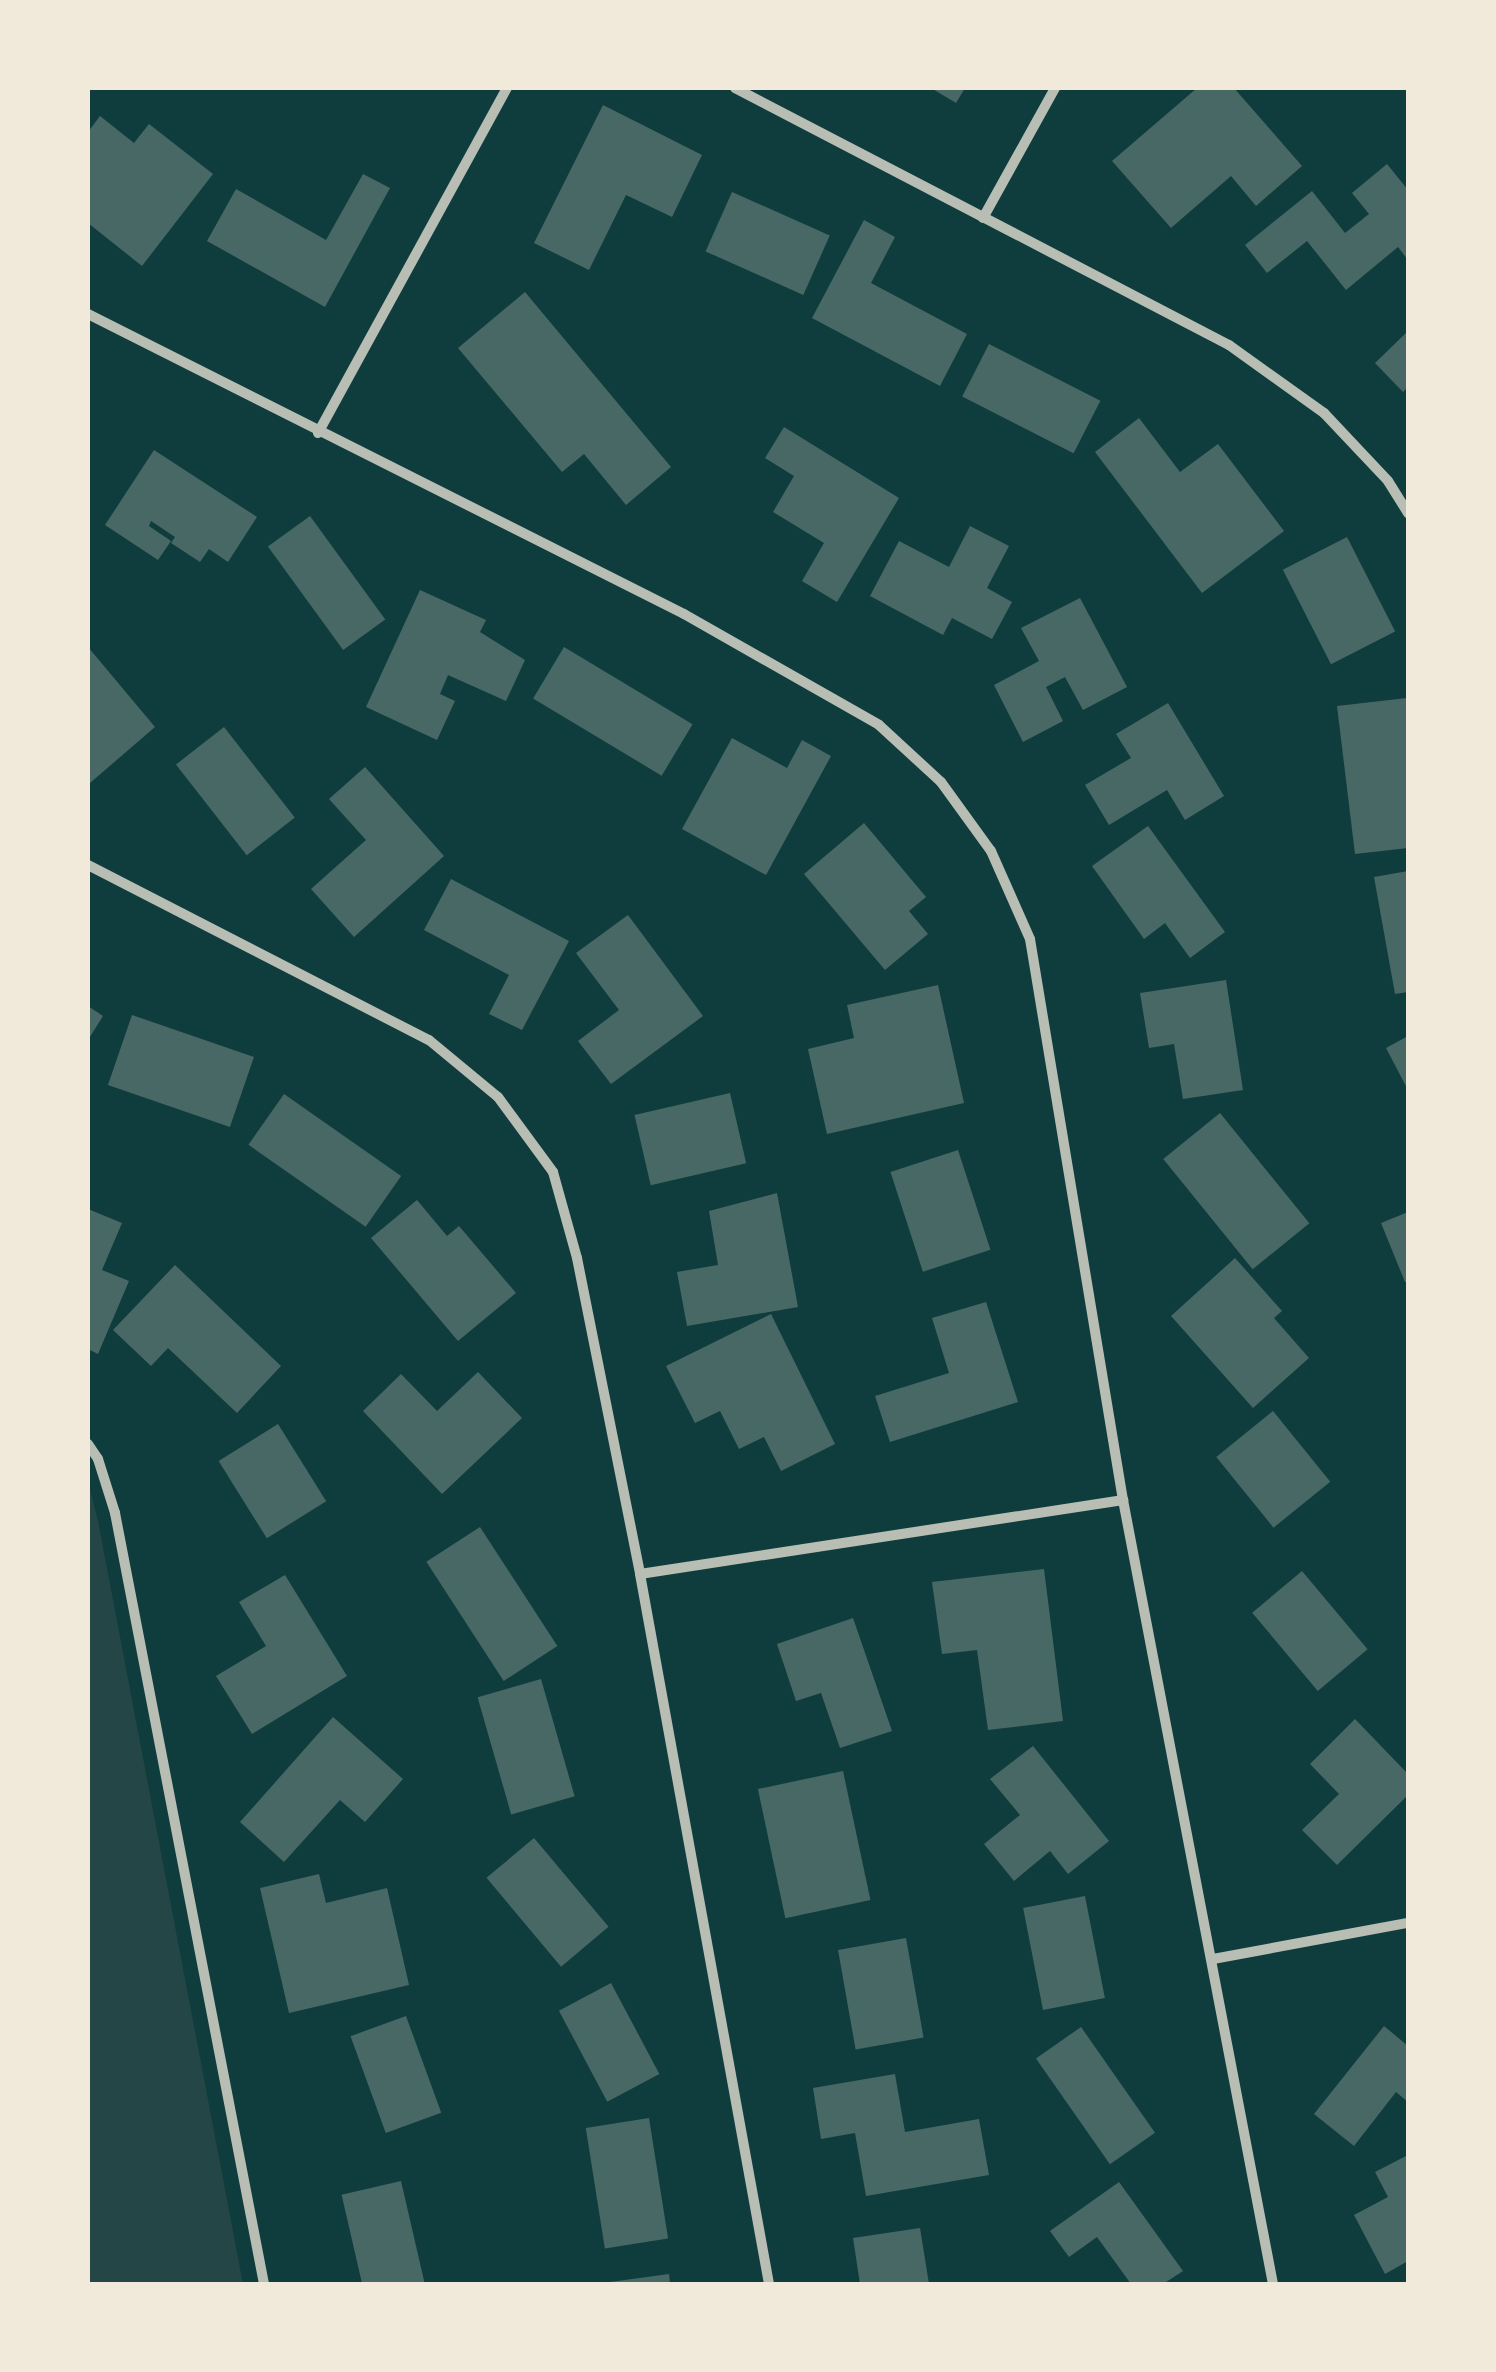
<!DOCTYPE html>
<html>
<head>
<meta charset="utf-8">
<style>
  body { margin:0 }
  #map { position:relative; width:1496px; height:2372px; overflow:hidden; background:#0f3d3e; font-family:"Playfair Display",serif }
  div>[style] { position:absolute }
  .green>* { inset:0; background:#244646 }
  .building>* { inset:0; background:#486865; transform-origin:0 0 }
  .minor>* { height:10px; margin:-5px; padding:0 5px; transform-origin:5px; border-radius:5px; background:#b8beb3 }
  span { translate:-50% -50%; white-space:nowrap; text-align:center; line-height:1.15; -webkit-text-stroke:9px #f1e9da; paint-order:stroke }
  .frame { position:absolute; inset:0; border:90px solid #f1e9da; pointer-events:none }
</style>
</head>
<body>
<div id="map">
  <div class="green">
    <i style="clip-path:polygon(88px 1482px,98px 1521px,243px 2284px,88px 2284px)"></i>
  </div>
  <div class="building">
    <i style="clip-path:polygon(931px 88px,965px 88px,956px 103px)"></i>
    <i style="clip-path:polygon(1197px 88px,1234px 88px,1302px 166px,1256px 206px,1231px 176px,1171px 228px,1112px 161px)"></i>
    <i style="clip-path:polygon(603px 105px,702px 155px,672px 217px,626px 195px,589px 270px,534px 243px)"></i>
    <i style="clip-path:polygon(100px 116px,134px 143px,149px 124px,213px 174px,142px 266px,88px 223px,88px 132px)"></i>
    <i style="clip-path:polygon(1387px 164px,1408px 190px,1408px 260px,1398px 247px,1346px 290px,1307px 241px,1267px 273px,1245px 245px,1312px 191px,1345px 233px,1369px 214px,1352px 193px)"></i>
    <i style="clip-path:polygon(363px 174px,390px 188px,325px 307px,207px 241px,236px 189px,326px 240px)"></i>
    <i style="left:732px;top:192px;width:107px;height:65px;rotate:24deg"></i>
    <i style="clip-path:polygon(864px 220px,895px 237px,871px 283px,967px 334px,940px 386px,812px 318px)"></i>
    <i style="clip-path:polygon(525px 292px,671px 467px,626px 505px,584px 454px,562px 472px,458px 348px)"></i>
    <i style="clip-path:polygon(1408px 331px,1408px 387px,1403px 392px,1375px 363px)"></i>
    <i style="left:989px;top:344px;width:125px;height:59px;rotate:27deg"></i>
    <i style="clip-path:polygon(1139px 418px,1180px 472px,1218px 444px,1284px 531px,1202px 593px,1095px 452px)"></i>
    <i style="clip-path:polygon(784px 427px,899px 498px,837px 602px,802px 581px,824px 543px,773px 512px,794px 476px,765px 458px)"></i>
    <i style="clip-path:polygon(154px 450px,257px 517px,228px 562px,209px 549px,200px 562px,171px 543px,175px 537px,151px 521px,149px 526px,171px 541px,158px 560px,105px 525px)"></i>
    <i style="left:310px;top:516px;width:128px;height:52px;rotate:54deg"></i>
    <i style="clip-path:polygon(970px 526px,1009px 546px,987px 588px,1012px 602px,992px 639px,952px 618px,943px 635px,870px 596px,899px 541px,949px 567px)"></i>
    <i style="left:1347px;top:537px;width:106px;height:72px;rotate:63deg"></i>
    <i style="clip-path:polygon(420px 590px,486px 620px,480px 632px,525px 660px,506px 701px,448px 675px,440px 694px,455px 701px,437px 740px,366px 707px)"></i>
    <i style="clip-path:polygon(1080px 598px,1127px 687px,1083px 710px,1065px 677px,1046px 687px,1063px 721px,1023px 742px,994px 685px,1039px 661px,1021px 628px)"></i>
    <i style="clip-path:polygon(88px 647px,155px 727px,90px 783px,88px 780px)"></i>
    <i style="left:564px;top:647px;width:150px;height:60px;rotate:31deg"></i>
    <i style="clip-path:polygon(1407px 698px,1408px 848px,1355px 854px,1337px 706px)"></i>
    <i style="clip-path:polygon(1168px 703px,1224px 796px,1185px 820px,1167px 790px,1109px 825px,1085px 785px,1131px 758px,1116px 734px)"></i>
    <i style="left:224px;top:727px;width:115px;height:61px;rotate:52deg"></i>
    <i style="clip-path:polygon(732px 738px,787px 768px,802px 740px,831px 756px,766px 875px,682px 829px)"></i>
    <i style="clip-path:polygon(365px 767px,444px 856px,354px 937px,311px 889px,366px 840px,329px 799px)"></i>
    <i style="clip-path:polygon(864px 823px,926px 897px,909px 911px,928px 934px,885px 970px,804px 874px)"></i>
    <i style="clip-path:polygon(1148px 826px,1225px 932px,1190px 958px,1165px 923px,1144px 939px,1092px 866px)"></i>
    <i style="clip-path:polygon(1408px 871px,1408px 992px,1395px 994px,1374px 877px)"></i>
    <i style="clip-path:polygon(451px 879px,569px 941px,522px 1030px,489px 1014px,509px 975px,424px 930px)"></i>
    <i style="clip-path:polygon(628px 915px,703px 1016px,611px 1084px,578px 1041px,619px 1010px,576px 953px)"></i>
    <i style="clip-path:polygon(1226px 980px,1243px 1090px,1183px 1099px,1174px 1044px,1149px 1048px,1140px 993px)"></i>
    <i style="clip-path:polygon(938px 985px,964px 1103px,827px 1134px,808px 1049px,854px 1038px,847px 1005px)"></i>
    <i style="clip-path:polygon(88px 1006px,103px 1016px,88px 1040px)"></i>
    <i style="left:132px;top:1015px;width:129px;height:74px;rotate:19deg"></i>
    <i style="clip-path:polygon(1408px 1036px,1408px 1090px,1386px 1048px)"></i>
    <i style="left:730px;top:1093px;width:72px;height:98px;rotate:77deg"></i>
    <i style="left:284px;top:1094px;width:143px;height:62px;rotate:35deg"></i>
    <i style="left:1220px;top:1113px;width:142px;height:73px;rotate:51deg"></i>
    <i style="left:958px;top:1150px;width:105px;height:71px;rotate:72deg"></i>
    <i style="clip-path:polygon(777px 1193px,798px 1307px,687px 1326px,677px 1272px,718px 1265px,709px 1211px)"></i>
    <i style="clip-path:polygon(417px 1200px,447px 1236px,459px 1226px,516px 1293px,458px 1341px,371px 1238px)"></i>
    <i style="clip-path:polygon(88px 1209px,122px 1223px,102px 1270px,129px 1281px,98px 1354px,88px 1349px)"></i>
    <i style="clip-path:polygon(1408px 1212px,1408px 1281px,1405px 1282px,1381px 1223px)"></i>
    <i style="clip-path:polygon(1235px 1258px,1282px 1311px,1274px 1318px,1309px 1358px,1253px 1408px,1171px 1316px)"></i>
    <i style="clip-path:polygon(175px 1265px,281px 1366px,237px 1413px,168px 1348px,151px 1366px,113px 1330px)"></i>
    <i style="clip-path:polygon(986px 1302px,1018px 1402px,890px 1442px,875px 1396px,949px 1373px,932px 1318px)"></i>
    <i style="clip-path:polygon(771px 1314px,835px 1444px,781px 1471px,764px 1437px,739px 1449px,720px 1411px,695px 1423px,666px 1366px)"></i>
    <i style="clip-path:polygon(478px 1372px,522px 1418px,442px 1494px,363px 1411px,401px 1374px,437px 1411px)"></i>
    <i style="left:1273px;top:1411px;width:91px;height:73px;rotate:51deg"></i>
    <i style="left:278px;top:1424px;width:91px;height:70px;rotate:58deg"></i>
    <i style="left:480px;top:1527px;width:142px;height:64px;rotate:57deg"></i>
    <i style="clip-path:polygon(1044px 1569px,1063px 1721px,988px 1730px,977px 1650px,942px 1654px,932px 1582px)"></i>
    <i style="left:1302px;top:1571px;width:102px;height:65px;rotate:50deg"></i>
    <i style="clip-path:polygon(285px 1575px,347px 1676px,252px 1734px,216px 1676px,266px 1646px,239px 1602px)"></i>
    <i style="clip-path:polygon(853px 1618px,892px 1731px,840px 1748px,821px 1693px,796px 1701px,777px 1644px)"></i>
    <i style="left:541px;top:1679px;width:122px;height:66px;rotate:74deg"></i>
    <i style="clip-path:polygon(333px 1717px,403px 1779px,365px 1822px,340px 1800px,284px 1862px,240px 1822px)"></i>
    <i style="clip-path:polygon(1355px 1719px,1408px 1774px,1408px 1795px,1337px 1865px,1302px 1830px,1339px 1794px,1310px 1764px)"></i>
    <i style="clip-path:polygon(1033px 1746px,1109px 1841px,1068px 1874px,1050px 1851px,1014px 1881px,984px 1844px,1020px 1815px,990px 1779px)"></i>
    <i style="left:843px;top:1771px;width:132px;height:87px;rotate:78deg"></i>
    <i style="left:534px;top:1838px;width:116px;height:62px;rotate:50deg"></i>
    <i style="clip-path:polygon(319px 1874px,326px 1903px,387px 1888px,409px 1985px,289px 2013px,260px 1888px)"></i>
    <i style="left:1085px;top:1896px;width:104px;height:63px;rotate:79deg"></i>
    <i style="left:906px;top:1938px;width:101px;height:69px;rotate:80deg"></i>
    <i style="left:611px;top:1983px;width:103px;height:59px;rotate:62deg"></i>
    <i style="left:406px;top:2016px;width:103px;height:59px;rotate:70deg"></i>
    <i style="clip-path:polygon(1384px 2026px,1408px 2046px,1408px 2102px,1396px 2092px,1354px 2146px,1314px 2114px)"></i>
    <i style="left:1081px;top:2027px;width:129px;height:55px;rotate:55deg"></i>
    <i style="clip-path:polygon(895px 2074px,905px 2132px,979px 2119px,989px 2175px,866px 2196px,855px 2133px,821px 2139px,813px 2088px)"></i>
    <i style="left:649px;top:2118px;width:122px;height:64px;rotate:81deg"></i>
    <i style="clip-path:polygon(1408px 2155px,1408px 2261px,1385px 2274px,1354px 2215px,1388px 2197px,1375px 2172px)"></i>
    <i style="left:401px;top:2181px;width:106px;height:61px;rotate:77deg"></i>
    <i style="clip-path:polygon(1119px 2182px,1183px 2271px,1163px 2284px,1131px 2284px,1097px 2237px,1069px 2257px,1050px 2231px)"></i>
    <i style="clip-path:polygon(920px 2228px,929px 2284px,860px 2284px,853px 2238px)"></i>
    <i style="clip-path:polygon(669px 2274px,670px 2284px,610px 2284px,610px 2282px)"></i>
  </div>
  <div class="minor">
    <i style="left:735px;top:88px;width:557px;rotate:27.49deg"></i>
    <i style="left:1229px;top:345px;width:117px;rotate:35.6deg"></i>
    <i style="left:1324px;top:413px;width:93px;rotate:46.7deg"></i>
    <i style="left:1388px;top:481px;width:38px;rotate:58deg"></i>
    <i style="left:983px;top:218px;width:149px;rotate:-61deg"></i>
    <i style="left:88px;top:314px;width:667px;rotate:26.72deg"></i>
    <i style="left:684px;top:614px;width:224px;rotate:29.6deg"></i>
    <i style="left:879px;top:725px;width:84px;rotate:42.6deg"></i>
    <i style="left:941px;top:782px;width:85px;rotate:54.1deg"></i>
    <i style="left:991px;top:851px;width:96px;rotate:66.1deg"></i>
    <i style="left:1030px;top:939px;width:569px;rotate:80.59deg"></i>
    <i style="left:1123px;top:1500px;width:798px;rotate:79.17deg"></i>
    <i style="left:318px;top:433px;width:393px;rotate:-61.3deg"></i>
    <i style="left:88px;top:865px;width:383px;rotate:27.2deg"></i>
    <i style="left:429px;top:1040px;width:89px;rotate:39.6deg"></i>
    <i style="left:498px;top:1097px;width:93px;rotate:53.7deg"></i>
    <i style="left:553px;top:1172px;width:89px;rotate:74.4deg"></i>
    <i style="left:577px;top:1258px;width:322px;rotate:78.7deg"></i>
    <i style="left:640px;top:1574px;width:722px;rotate:79.7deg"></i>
    <i style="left:88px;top:1444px;width:18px;rotate:56deg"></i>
    <i style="left:98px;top:1459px;width:57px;rotate:72.5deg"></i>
    <i style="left:115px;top:1513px;width:785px;rotate:79.06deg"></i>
    <i style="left:640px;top:1574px;width:489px;rotate:-8.7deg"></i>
    <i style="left:1213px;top:1959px;width:198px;rotate:-10.5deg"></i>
  </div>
  <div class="frame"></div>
</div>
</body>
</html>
